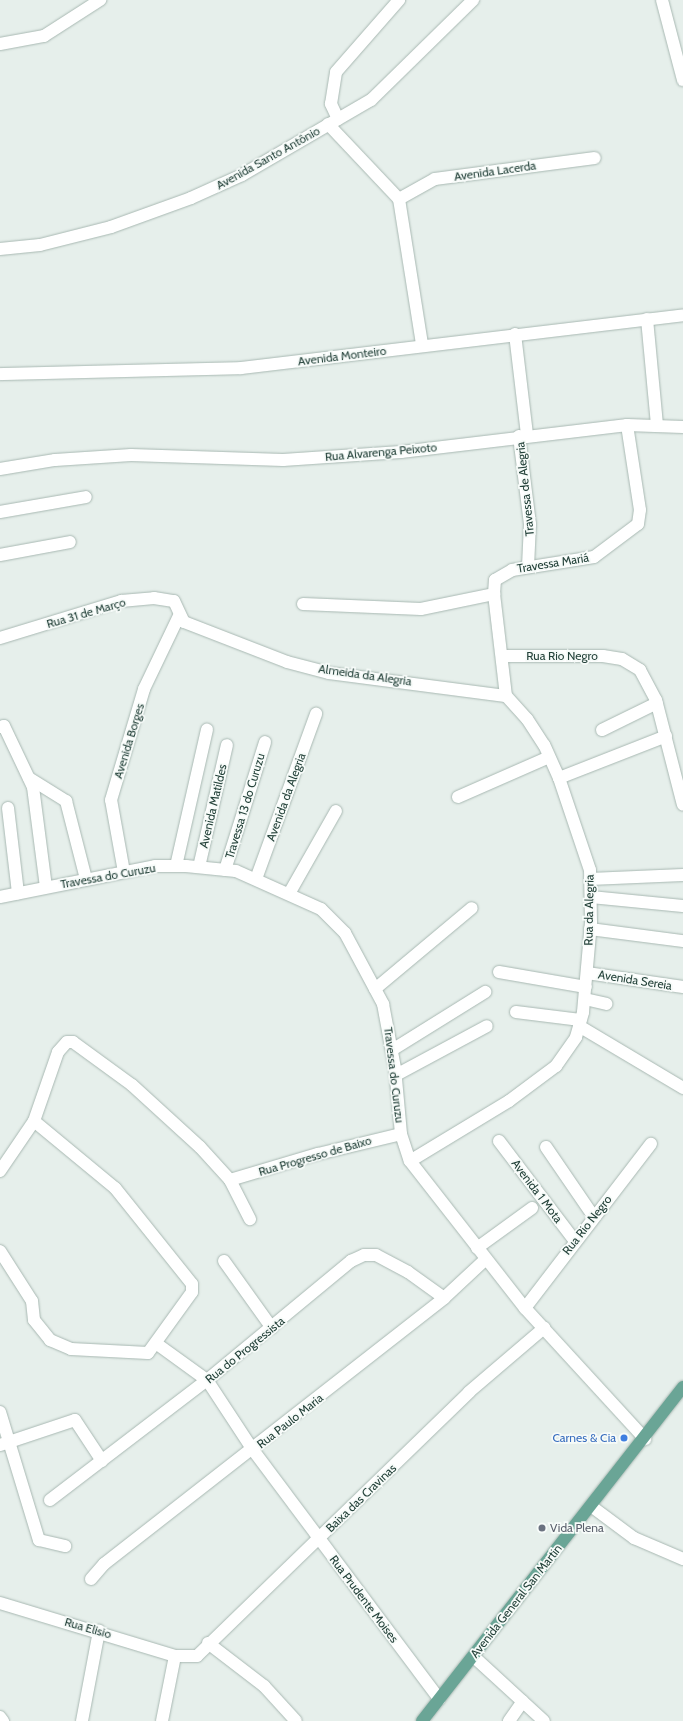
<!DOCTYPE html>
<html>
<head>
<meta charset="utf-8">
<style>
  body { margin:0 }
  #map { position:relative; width:683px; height:1721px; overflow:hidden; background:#e6efeb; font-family:Cabin,sans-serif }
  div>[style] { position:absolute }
  .roads { filter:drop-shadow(0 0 1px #a8b8b2) drop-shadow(0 0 1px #a8b8b2) }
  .street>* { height:12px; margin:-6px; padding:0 6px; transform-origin:6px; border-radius:6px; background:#fff }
  .secondary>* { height:12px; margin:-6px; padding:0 6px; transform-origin:6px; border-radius:6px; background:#fff }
  .primary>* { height:12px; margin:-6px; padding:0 6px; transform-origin:6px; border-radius:6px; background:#6aa596 }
  .dots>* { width:11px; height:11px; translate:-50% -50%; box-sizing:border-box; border:2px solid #f7fbf9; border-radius:50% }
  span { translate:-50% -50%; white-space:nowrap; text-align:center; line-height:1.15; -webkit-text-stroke:3.5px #f7fbf9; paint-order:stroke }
  .street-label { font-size:12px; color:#24423a }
  .shop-label { font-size:12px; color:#366cbe }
  .right { translate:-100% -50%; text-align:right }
  .worship-label { font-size:12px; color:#5b616d }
  .left { translate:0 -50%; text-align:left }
</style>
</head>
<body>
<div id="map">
  <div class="roads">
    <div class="street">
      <i style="left:338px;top:119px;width:17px;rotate:-115deg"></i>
      <i style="left:331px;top:104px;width:32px;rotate:-81deg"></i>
      <i style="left:336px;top:72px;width:96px;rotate:-48.8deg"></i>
      <i style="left:328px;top:124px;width:103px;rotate:46.6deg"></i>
      <i style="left:399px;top:199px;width:41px;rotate:-29.1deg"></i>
      <i style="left:435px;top:179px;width:161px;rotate:-7.5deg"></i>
      <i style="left:399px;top:199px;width:148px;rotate:81deg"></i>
      <i style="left:0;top:249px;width:40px;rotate:-5.7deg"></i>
      <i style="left:40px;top:245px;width:73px;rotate:-14.2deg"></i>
      <i style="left:111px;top:227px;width:85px;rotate:-19.9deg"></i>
      <i style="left:191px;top:198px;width:56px;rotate:-24.3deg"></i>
      <i style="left:242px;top:175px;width:149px;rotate:-30.2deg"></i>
      <i style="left:371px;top:100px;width:143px;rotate:-44.4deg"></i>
      <i style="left:647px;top:319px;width:105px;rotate:84.6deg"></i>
      <i style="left:515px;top:334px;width:102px;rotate:83.2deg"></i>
      <i style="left:519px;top:436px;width:89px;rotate:82.9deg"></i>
      <i style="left:530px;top:524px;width:42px;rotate:92.7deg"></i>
      <i style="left:0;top:469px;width:56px;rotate:-9.3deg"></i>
      <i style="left:55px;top:460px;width:76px;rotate:-3.8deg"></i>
      <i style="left:131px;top:455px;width:152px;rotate:1.9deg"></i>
      <i style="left:283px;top:460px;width:118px;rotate:-3.9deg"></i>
      <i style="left:401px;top:452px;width:228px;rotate:-6.8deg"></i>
      <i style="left:627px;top:425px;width:56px;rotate:2deg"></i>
      <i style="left:0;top:512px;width:87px;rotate:-9.9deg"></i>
      <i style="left:0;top:555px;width:71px;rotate:-10.5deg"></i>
      <i style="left:303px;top:604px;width:118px;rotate:2.4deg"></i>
      <i style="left:421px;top:609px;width:75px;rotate:-11.6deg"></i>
      <i style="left:494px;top:594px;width:14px;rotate:-86deg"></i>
      <i style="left:495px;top:580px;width:20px;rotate:-30deg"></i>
      <i style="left:512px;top:570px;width:83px;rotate:-9deg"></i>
      <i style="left:594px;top:557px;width:55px;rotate:-36.9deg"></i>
      <i style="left:638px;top:524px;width:14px;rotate:-82deg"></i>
      <i style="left:640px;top:510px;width:86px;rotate:-98.7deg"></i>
      <i style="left:0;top:638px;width:127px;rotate:-17deg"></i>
      <i style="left:121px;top:601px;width:33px;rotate:-5deg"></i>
      <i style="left:154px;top:598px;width:20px;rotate:9deg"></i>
      <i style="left:174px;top:601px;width:23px;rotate:65deg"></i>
      <i style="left:184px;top:622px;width:110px;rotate:21.2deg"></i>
      <i style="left:287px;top:662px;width:43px;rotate:14.7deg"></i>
      <i style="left:329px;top:673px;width:178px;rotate:7.4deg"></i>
      <i style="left:502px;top:656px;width:101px"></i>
      <i style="left:603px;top:656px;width:19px;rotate:9deg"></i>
      <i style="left:622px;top:659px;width:21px;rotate:31deg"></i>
      <i style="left:640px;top:670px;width:34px;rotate:62deg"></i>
      <i style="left:656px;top:700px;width:108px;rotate:75.6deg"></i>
      <i style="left:0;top:727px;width:4px;rotate:-14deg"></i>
      <i style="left:4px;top:726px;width:68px;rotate:64.6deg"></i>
      <i style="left:33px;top:787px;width:101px;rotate:82.6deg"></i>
      <i style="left:602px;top:730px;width:61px;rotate:-26.1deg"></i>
      <i style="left:29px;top:778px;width:44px;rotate:31.9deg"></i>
      <i style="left:66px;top:801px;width:81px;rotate:75.6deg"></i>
      <i style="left:559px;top:778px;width:115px;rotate:-21.4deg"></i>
      <i style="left:458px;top:797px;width:99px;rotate:-23.7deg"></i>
      <i style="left:8px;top:808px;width:86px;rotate:83.3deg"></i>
      <i style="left:176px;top:866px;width:140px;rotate:-77.2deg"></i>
      <i style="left:199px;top:867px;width:125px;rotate:-77.1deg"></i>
      <i style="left:225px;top:870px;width:134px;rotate:-72.6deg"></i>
      <i style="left:124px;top:872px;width:73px;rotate:-100.2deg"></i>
      <i style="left:111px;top:800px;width:116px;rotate:-73.4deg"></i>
      <i style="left:144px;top:689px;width:81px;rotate:-64.4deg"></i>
      <i style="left:256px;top:879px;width:176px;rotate:-70deg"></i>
      <i style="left:590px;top:879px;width:93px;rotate:-2.5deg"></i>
      <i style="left:290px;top:892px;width:93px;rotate:-60.4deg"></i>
      <i style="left:591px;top:897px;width:92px;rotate:5.6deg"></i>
      <i style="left:590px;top:929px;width:94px;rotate:7.4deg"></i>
      <i style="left:499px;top:972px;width:88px;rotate:9.8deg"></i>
      <i style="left:587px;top:973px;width:97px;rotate:8.3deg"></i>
      <i style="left:375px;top:989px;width:126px;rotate:-39.9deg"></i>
      <i style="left:585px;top:999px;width:22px;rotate:13deg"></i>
      <i style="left:516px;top:1012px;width:65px;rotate:7deg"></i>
      <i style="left:579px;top:1026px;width:121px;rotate:30.8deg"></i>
      <i style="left:392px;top:1050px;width:110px;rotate:-31.9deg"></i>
      <i style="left:396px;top:1075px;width:103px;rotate:-28.3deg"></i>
      <i style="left:499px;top:1141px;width:126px;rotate:52.8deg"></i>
      <i style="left:546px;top:1147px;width:85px;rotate:55.6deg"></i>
      <i style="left:410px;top:1161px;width:116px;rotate:-31.2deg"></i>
      <i style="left:509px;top:1101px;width:59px;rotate:-36.7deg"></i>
      <i style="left:556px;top:1066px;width:35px;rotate:-55deg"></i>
      <i style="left:576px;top:1037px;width:26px;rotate:-74deg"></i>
      <i style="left:583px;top:1012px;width:90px;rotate:-84.9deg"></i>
      <i style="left:591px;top:922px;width:52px;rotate:-91.1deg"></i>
      <i style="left:590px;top:870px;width:97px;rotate:-108.6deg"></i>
      <i style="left:559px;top:778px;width:36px;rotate:-114deg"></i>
      <i style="left:544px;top:745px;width:31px;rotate:-123deg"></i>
      <i style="left:527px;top:719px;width:31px;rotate:-132deg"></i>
      <i style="left:506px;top:696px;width:103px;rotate:-96.7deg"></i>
      <i style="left:0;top:1171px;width:60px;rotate:-55.8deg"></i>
      <i style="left:34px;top:1121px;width:73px;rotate:-70.8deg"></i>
      <i style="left:58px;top:1052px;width:13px;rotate:-48deg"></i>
      <i style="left:67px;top:1042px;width:6px"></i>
      <i style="left:73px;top:1042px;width:73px;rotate:36.1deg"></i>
      <i style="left:132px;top:1085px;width:92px;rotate:42.4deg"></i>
      <i style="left:200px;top:1147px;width:45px;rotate:47.7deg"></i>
      <i style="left:230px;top:1180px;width:44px;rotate:62.9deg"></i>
      <i style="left:230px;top:1180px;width:92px;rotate:-16.5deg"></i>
      <i style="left:318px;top:1154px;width:85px;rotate:-13.5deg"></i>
      <i style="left:477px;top:1248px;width:68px;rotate:-36deg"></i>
      <i style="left:0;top:1251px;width:59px;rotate:57.4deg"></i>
      <i style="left:32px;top:1301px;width:19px;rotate:84deg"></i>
      <i style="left:34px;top:1320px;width:26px;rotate:51deg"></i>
      <i style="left:50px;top:1340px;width:23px;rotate:23deg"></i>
      <i style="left:71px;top:1349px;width:77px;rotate:3deg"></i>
      <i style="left:148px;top:1353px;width:75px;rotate:-54.2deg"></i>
      <i style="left:192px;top:1292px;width:8px;rotate:-90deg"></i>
      <i style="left:192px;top:1284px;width:123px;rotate:-128.7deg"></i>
      <i style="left:115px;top:1188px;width:105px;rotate:-140.4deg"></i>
      <i style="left:224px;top:1261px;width:82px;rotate:54.4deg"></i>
      <i style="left:525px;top:1308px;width:207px;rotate:-52.5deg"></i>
      <i style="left:157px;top:1344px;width:62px;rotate:35.8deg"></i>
      <i style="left:207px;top:1380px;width:84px;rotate:56.7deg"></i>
      <i style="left:253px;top:1450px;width:311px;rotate:53.2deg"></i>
      <i style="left:0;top:1412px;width:134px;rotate:73.1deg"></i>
      <i style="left:39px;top:1540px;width:27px;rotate:13deg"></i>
      <i style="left:0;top:1445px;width:79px;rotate:-18.4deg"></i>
      <i style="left:75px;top:1420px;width:49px;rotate:56.6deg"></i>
      <i style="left:50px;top:1500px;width:198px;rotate:-37.4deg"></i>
      <i style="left:207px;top:1380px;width:187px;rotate:-39.6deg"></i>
      <i style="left:351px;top:1261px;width:14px;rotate:-25deg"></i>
      <i style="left:364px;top:1255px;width:12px"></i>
      <i style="left:376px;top:1255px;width:36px;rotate:28deg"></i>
      <i style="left:408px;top:1272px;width:44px;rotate:35.8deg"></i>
      <i style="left:91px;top:1579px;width:20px;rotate:-49deg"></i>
      <i style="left:104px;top:1564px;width:432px;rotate:-38deg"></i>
      <i style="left:444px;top:1298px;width:57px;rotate:-42.9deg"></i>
      <i style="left:0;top:1603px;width:183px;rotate:16.8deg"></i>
      <i style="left:175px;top:1656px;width:22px"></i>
      <i style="left:197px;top:1656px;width:379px;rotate:-44.1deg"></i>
      <i style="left:469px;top:1392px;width:99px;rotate:-40.5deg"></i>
      <i style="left:208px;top:1643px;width:71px;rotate:37.5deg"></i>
      <i style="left:264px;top:1686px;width:47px;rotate:47.6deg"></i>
      <i style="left:473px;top:1656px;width:96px;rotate:42.5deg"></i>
      <i style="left:0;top:1717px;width:5px;rotate:53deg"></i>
      <i style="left:82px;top:1721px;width:92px;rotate:-79.3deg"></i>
      <i style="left:162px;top:1721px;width:66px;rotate:-78.7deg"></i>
      <i style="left:509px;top:1721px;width:24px;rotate:-55deg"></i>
    </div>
    <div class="secondary">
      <i style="left:662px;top:0;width:83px;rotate:75.3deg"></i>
      <i style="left:0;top:44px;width:45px;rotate:-10.3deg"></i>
      <i style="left:44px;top:36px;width:67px;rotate:-32.7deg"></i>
      <i style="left:0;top:374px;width:241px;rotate:-1.4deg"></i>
      <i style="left:241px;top:368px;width:445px;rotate:-6.8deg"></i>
      <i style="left:0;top:897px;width:158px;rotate:-11.3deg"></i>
      <i style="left:155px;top:866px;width:31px"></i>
      <i style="left:186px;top:866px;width:50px;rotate:5.7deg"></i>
      <i style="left:236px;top:871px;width:93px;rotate:24.1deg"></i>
      <i style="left:321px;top:909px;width:34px;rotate:45deg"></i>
      <i style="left:345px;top:933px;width:81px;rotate:61.8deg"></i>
      <i style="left:383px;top:1004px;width:65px;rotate:79.4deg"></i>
      <i style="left:395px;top:1068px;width:66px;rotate:84.8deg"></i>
      <i style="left:401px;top:1134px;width:28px;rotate:72deg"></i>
      <i style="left:410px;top:1161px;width:187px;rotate:52deg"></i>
      <i style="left:525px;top:1308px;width:178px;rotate:47.5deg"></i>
      <i style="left:591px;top:1506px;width:54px;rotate:36.7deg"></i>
      <i style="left:634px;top:1538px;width:53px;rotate:23.2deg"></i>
    </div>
    <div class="primary">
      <i style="left:422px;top:1721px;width:424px;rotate:-52deg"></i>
    </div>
  </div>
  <div class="dots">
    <i style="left:624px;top:1438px;background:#3f7fe0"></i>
    <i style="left:542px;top:1528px;background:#6b7280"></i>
  </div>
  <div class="street-label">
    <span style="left:268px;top:158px;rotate:-29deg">Avenida Santo Antônio</span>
    <span style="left:495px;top:171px;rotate:-8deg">Avenida Lacerda</span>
    <span style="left:342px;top:356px;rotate:-7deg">Avenida Monteiro</span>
    <span style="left:381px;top:452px;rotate:-5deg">Rua Alvarenga Peixoto</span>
    <span style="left:525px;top:489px;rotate:-96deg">Travessa de Alegria</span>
    <span style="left:553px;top:563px;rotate:-9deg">Travessa Mariá</span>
    <span style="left:86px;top:613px;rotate:-16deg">Rua 31 de Março</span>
    <span style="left:562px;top:656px">Rua Rio Negro</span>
    <span style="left:365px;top:675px;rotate:8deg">Almeida da Alegria</span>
    <span style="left:129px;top:741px;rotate:-73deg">Avenida Borges</span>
    <span style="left:286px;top:797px;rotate:-70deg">Avenida da Alegria</span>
    <span style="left:213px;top:806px;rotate:-77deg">Avenida Matildes</span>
    <span style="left:245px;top:806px;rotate:-73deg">Travessa 13 do Curuzu</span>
    <span style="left:108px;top:876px;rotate:-10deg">Travessa do Curuzu</span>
    <span style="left:589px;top:910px;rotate:-89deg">Rua da Alegria</span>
    <span style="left:635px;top:980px;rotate:9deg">Avenida Sereia</span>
    <span style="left:394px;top:1075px;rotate:83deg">Travessa do Curuzu</span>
    <span style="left:315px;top:1156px;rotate:-16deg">Rua Progresso de Baixo</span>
    <span style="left:537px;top:1191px;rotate:53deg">Avenida 1 Mota</span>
    <span style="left:587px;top:1225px;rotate:-52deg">Rua Rio Negro</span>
    <span style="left:245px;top:1350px;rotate:-39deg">Rua do Progressista</span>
    <span style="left:290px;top:1421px;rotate:-38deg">Rua Paulo Maria</span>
    <span style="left:361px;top:1498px;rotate:-44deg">Baixa das Cravinas</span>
    <span style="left:364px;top:1599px;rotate:53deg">Rua Prudente Moises</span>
    <span style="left:516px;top:1601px;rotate:-52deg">Avenida General San Martin</span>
    <span style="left:88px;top:1628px;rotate:16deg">Rua Elisio</span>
  </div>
  <div class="shop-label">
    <span class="right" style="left:616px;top:1438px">Carnes &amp; Cia</span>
  </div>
  <div class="worship-label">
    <span class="left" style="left:550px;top:1528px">Vida Plena</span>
  </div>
</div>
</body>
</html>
